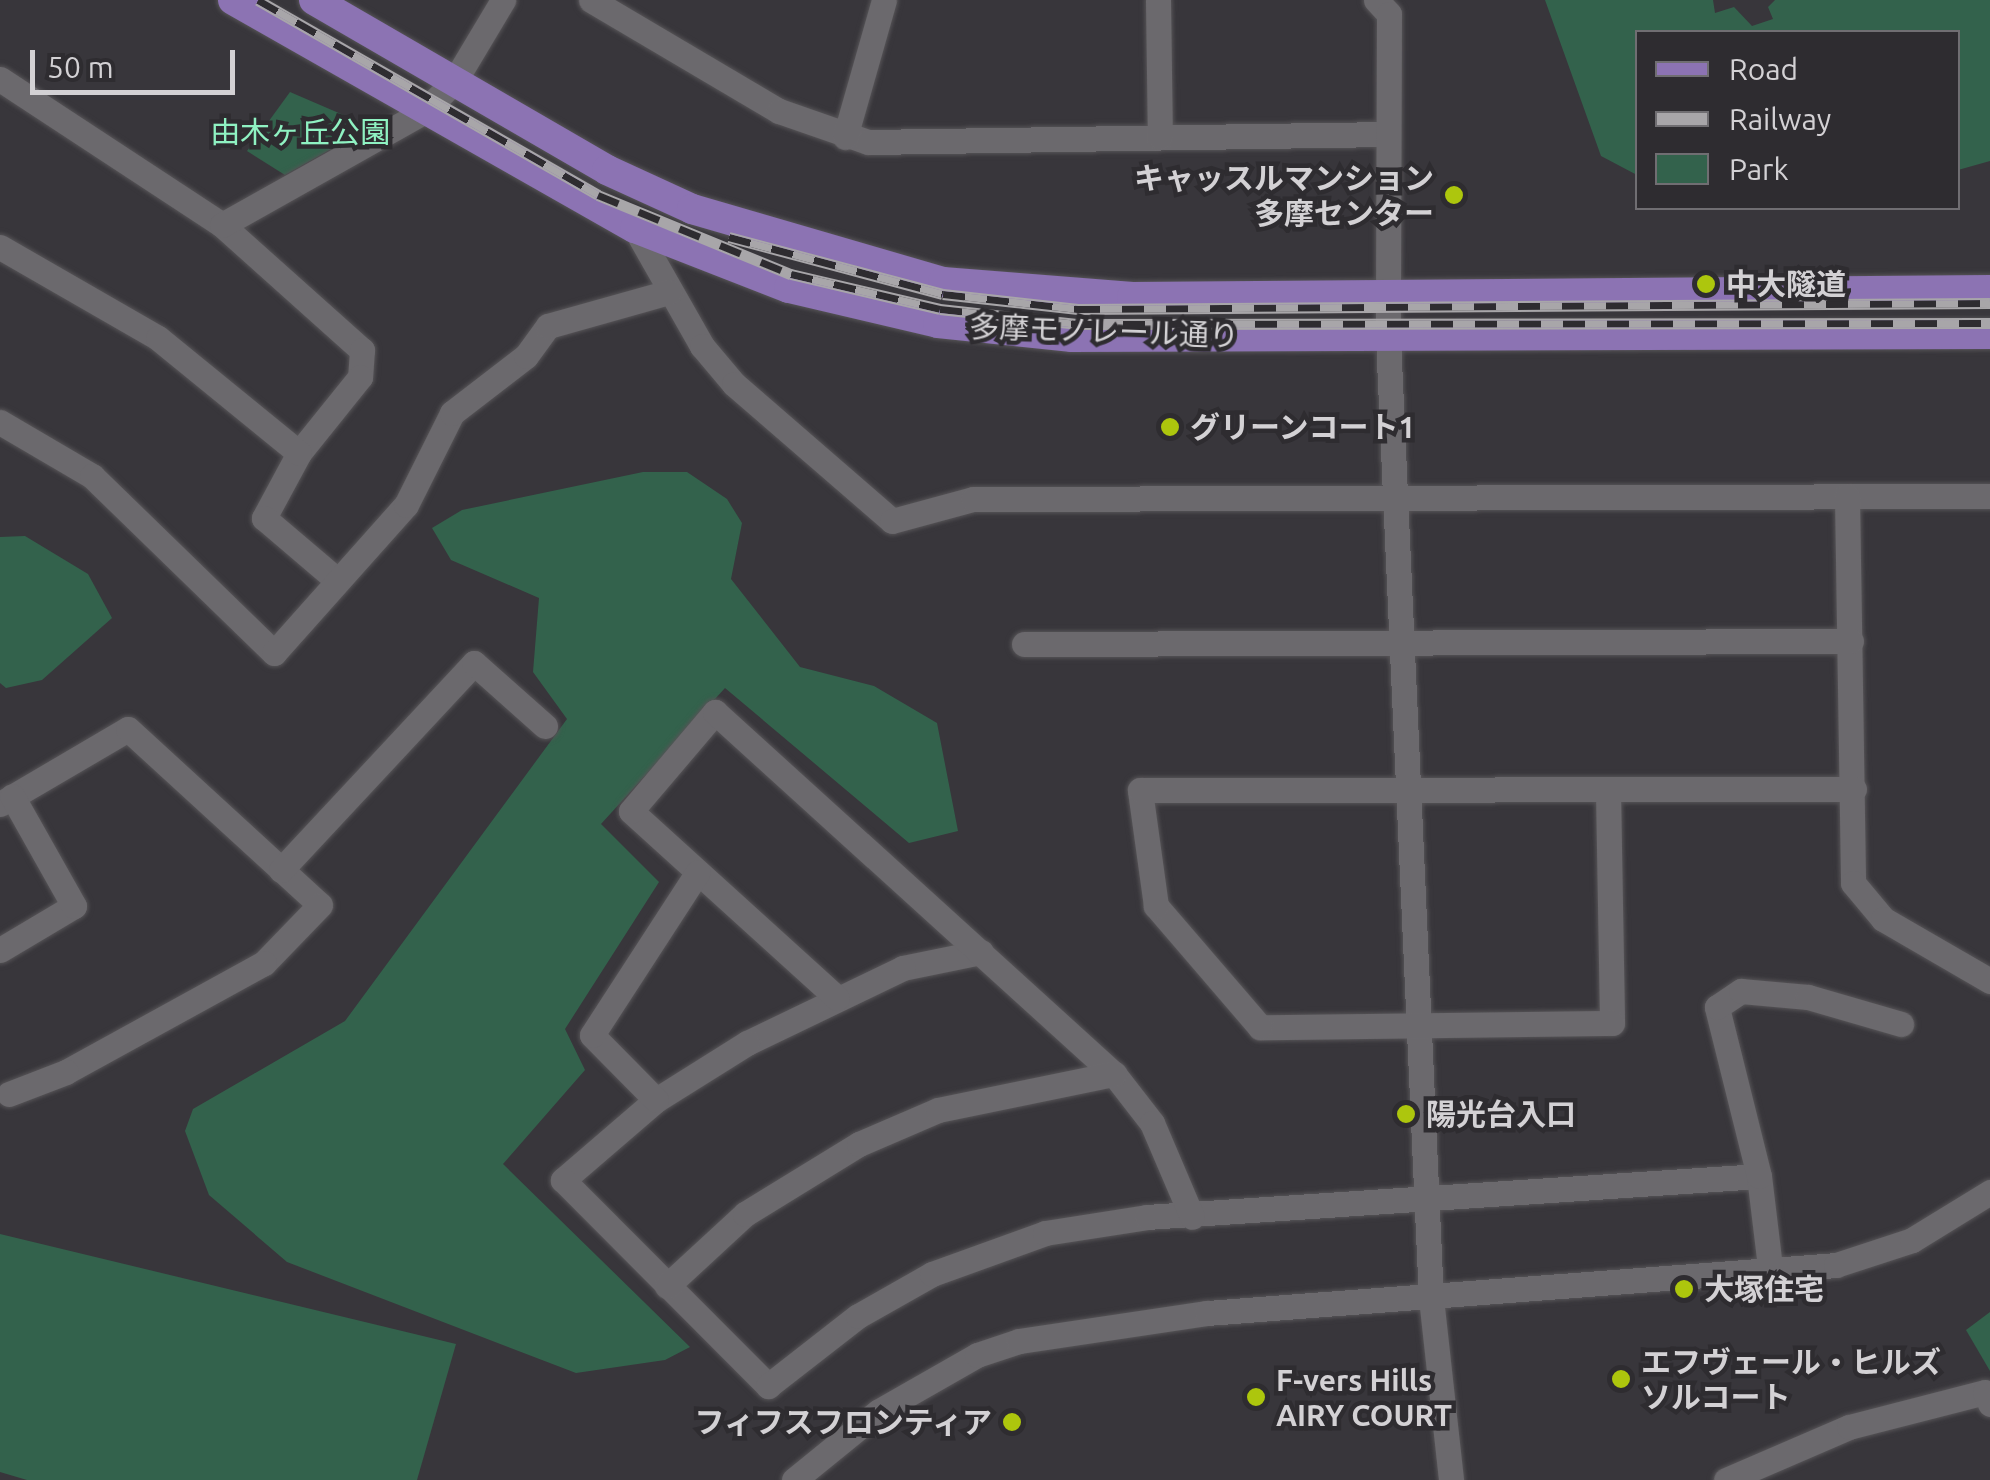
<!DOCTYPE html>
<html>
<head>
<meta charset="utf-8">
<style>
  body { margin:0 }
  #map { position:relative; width:1990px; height:1480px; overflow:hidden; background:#38363b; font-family:Ubuntu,"Noto Sans JP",sans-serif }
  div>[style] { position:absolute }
  .green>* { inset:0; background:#33624c }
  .roads { filter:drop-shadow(0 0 2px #565457) drop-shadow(0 0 2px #565457) }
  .minor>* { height:25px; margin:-12.5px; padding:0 12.5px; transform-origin:12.5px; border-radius:12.5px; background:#6b696d }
  .major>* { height:30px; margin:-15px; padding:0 15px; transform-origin:15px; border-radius:15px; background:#8c73b3 }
  .rail>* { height:11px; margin-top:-5.5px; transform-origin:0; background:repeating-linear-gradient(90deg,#2e2c30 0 22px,#a8a6a9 0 44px); box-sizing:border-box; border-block:2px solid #a8a6a9 }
  .dots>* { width:28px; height:28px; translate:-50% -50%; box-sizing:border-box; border:5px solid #2e2c30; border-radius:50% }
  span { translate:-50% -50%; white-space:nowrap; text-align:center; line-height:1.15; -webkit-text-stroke:9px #2e2c30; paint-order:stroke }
  .park-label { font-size:30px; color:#8ff2c2 }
  .poi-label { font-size:30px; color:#d3d1d4; font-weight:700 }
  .right { translate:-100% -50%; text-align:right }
  .left { translate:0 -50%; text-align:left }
  .street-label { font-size:30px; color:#d3d1d4 }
  .legend { position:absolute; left:1635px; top:30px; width:325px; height:180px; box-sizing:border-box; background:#2e2c30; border:2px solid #706e72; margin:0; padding:12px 18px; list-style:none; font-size:30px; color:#d3d1d4 }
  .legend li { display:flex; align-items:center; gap:20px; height:50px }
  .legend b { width:50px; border:2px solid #706e72 }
  .scale { position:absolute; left:30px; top:50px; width:205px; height:45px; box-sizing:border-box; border:5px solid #d3d1d4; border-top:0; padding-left:12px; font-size:30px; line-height:35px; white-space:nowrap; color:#d3d1d4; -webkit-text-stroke:8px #2e2c30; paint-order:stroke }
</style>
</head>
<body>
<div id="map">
  <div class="green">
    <i style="clip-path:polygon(1545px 0,1713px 0,1715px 13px,1734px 7px,1752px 26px,1773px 19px,1768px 7px,1775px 0,1990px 0,1990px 161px,1958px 170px,1958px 32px,1638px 32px,1637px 175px,1601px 156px)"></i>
    <i style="clip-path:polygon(290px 92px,355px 120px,356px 135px,285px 175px,247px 151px)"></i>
    <i style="clip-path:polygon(643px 472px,687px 472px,727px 499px,742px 523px,731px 579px,800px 667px,874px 686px,937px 723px,958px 831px,909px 843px,725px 688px,601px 824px,659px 882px,565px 1029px,585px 1070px,503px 1164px,690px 1347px,665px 1360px,576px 1373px,287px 1262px,209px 1195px,185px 1131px,193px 1109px,345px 1021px,567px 719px,533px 672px,539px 598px,451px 560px,432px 528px,462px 510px)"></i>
    <i style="clip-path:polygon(25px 536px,88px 574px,112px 618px,42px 680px,6px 688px,0 683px,0 537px)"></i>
    <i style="clip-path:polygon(0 1234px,456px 1344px,417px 1480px,27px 1480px,0 1472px)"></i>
    <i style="clip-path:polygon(1990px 1312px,1990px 1371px,1966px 1330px)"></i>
  </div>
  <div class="roads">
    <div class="minor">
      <i style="left:591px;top:0;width:218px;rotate:30.6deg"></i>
      <i style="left:779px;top:111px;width:94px;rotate:19.2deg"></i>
      <i style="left:868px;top:142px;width:520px;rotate:-0.88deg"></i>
      <i style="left:1158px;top:0;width:137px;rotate:89.2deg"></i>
      <i style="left:1376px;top:0;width:19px;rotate:47deg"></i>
      <i style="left:1389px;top:14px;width:324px;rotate:90.2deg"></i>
      <i style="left:1388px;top:338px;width:961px;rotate:87.44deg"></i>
      <i style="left:1431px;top:1298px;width:183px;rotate:83.7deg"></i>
      <i style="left:0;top:79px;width:266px;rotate:33.3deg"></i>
      <i style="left:222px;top:225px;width:188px;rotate:41.8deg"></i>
      <i style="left:362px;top:350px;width:27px;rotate:94deg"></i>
      <i style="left:360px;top:377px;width:97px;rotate:128.8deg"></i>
      <i style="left:299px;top:453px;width:74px;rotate:118.3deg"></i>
      <i style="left:264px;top:518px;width:97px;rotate:40.4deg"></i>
      <i style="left:845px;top:137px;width:142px;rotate:-74.1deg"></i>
      <i style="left:222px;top:225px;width:231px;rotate:-29.3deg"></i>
      <i style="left:423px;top:112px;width:43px;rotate:-44.1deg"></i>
      <i style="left:454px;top:82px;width:96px;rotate:-59.1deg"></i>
      <i style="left:635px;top:228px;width:136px;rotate:60.4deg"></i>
      <i style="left:702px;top:346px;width:50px;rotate:49.9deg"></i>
      <i style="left:734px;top:384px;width:209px;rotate:40.9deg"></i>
      <i style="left:892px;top:521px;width:84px;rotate:-15.2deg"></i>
      <i style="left:973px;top:499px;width:1017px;rotate:-0.17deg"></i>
      <i style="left:0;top:247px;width:182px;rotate:29.9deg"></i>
      <i style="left:158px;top:338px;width:182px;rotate:39.2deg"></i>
      <i style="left:0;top:422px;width:107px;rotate:30.4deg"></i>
      <i style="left:92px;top:476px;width:254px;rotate:44.2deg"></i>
      <i style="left:274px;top:653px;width:198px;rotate:-48.3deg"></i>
      <i style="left:406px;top:505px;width:103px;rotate:-63.4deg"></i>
      <i style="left:452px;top:413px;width:93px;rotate:-37.6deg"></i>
      <i style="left:526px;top:356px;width:37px;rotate:-54deg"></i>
      <i style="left:548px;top:326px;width:126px;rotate:-15.7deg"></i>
      <i style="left:1847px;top:496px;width:387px;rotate:89.1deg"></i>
      <i style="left:1853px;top:883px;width:47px;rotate:50.2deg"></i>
      <i style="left:1883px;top:919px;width:124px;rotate:30.1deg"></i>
      <i style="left:1024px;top:644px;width:827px;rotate:-0.21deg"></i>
      <i style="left:1608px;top:790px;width:233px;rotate:89deg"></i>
      <i style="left:1612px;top:1023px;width:352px;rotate:179.3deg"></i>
      <i style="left:1260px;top:1027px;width:160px;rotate:-130.7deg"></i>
      <i style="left:1156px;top:906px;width:117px;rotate:-97.9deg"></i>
      <i style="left:1140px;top:790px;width:714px;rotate:-0.08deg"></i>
      <i style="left:0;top:804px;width:148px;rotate:-30.4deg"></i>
      <i style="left:128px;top:729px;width:260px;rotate:42.5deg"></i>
      <i style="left:320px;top:905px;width:81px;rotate:134deg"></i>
      <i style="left:264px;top:963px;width:226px;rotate:151.2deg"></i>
      <i style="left:66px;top:1072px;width:61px;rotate:158.9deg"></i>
      <i style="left:281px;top:870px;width:283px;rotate:-47deg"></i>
      <i style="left:474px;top:663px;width:95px;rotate:41.6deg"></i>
      <i style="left:0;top:950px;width:86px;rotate:-30.7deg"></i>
      <i style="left:74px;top:906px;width:126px;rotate:-119.4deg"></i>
      <i style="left:981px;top:952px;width:80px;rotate:168.4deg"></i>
      <i style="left:903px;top:968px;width:173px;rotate:154.3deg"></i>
      <i style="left:747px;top:1043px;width:107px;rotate:147.9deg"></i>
      <i style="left:656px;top:1100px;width:123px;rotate:139.3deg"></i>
      <i style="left:563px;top:1180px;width:291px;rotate:45.1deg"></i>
      <i style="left:768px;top:1386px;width:114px;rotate:-37.9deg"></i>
      <i style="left:858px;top:1316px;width:85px;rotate:-29.6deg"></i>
      <i style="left:932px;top:1274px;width:120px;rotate:-19.9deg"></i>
      <i style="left:1045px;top:1233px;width:103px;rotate:-8.9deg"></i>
      <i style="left:1147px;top:1217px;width:613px;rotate:-3.83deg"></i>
      <i style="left:837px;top:998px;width:278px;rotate:-137.8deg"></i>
      <i style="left:631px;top:811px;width:130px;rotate:-49.7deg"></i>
      <i style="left:715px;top:712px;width:539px;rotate:42.22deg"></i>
      <i style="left:1114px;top:1074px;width:62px;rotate:52.2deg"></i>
      <i style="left:1152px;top:1123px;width:102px;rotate:66.9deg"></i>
      <i style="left:656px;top:1100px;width:91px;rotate:-134.6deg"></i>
      <i style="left:592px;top:1035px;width:194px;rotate:-57deg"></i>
      <i style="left:1771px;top:1275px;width:100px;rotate:-96.9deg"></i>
      <i style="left:1759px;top:1176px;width:174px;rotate:-104deg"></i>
      <i style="left:1717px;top:1007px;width:29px;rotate:-34deg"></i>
      <i style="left:1741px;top:991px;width:67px;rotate:5.1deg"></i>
      <i style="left:1808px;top:997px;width:97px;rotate:16.2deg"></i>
      <i style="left:667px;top:1286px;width:106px;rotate:-42.7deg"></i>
      <i style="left:745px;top:1214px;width:134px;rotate:-31.6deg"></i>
      <i style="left:859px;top:1144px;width:86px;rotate:-23.3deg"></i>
      <i style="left:938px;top:1110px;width:180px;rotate:-11.6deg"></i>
      <i style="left:794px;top:1480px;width:109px;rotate:-39.1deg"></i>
      <i style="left:879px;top:1411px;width:113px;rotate:-29.7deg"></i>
      <i style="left:977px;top:1355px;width:44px;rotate:-18.4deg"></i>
      <i style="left:1019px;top:1341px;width:190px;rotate:-8.5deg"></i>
      <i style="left:1207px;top:1313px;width:631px;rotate:-4.36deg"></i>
      <i style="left:1836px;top:1265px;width:80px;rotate:-18.2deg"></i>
      <i style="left:1912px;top:1240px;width:92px;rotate:-31.6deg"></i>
      <i style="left:1726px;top:1480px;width:134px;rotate:-23.3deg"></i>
      <i style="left:1849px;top:1427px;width:140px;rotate:-14.4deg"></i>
      <i style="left:1985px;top:1392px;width:13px;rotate:67deg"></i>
    </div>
    <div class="major">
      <i style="left:233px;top:0;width:462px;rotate:29.6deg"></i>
      <i style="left:635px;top:228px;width:165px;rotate:21.3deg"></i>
      <i style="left:789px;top:288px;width:153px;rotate:13.2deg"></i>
      <i style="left:938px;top:323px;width:135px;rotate:6deg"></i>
      <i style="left:1072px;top:337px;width:918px;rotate:-0.19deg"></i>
      <i style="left:314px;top:0;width:339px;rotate:30.1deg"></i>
      <i style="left:607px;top:170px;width:94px;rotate:24.6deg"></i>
      <i style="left:692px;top:209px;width:261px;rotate:16.2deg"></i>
      <i style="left:943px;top:282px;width:190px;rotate:4.5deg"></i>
      <i style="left:1132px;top:297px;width:858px;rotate:-0.47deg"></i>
    </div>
  </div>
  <div class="rail">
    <i style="left:258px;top:0;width:392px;rotate:29.8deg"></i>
    <i style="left:598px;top:195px;width:209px;rotate:22.3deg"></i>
    <i style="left:791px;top:274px;width:153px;rotate:13.2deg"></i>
    <i style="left:940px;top:309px;width:140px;rotate:6.2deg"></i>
    <i style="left:1079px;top:324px;width:911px;rotate:-0.06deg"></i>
    <i style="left:729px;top:237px;width:221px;rotate:14.9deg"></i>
    <i style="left:943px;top:294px;width:136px;rotate:6.3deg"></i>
    <i style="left:1078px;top:309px;width:912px;rotate:-0.38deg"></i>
  </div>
  <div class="dots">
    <i style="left:1454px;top:195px;background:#adc60d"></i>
    <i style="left:1706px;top:284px;background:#adc60d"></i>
    <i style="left:1170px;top:427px;background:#adc60d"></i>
    <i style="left:1406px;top:1114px;background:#adc60d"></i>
    <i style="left:1684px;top:1289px;background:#adc60d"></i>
    <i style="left:1621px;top:1379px;background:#adc60d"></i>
    <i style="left:1256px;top:1397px;background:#adc60d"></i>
    <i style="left:1012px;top:1422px;background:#adc60d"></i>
  </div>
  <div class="park-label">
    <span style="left:300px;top:132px">由木ヶ丘公園</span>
  </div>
  <div class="poi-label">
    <span class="right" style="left:1434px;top:195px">キャッスルマンション<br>多摩センター</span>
    <span class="left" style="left:1726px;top:284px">中大隧道</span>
    <span class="left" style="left:1190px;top:427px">グリーンコート1</span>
    <span class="left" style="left:1426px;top:1114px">陽光台入口</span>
    <span class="left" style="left:1704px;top:1289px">大塚住宅</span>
    <span class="left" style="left:1641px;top:1379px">エフヴェール・ヒルズ<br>ソルコート</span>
    <span class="left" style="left:1276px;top:1397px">F-vers Hills<br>AIRY COURT</span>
    <span class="right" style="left:992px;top:1422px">フィフスフロンティア</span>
  </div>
  <div class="street-label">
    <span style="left:1104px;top:331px;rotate:2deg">多摩モノレール通り</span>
  </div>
  <ul class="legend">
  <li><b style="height:12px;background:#8c73b3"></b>Road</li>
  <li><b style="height:12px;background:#a8a6a9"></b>Railway</li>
  <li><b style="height:28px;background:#33624c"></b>Park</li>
  </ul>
  <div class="scale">50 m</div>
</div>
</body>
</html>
